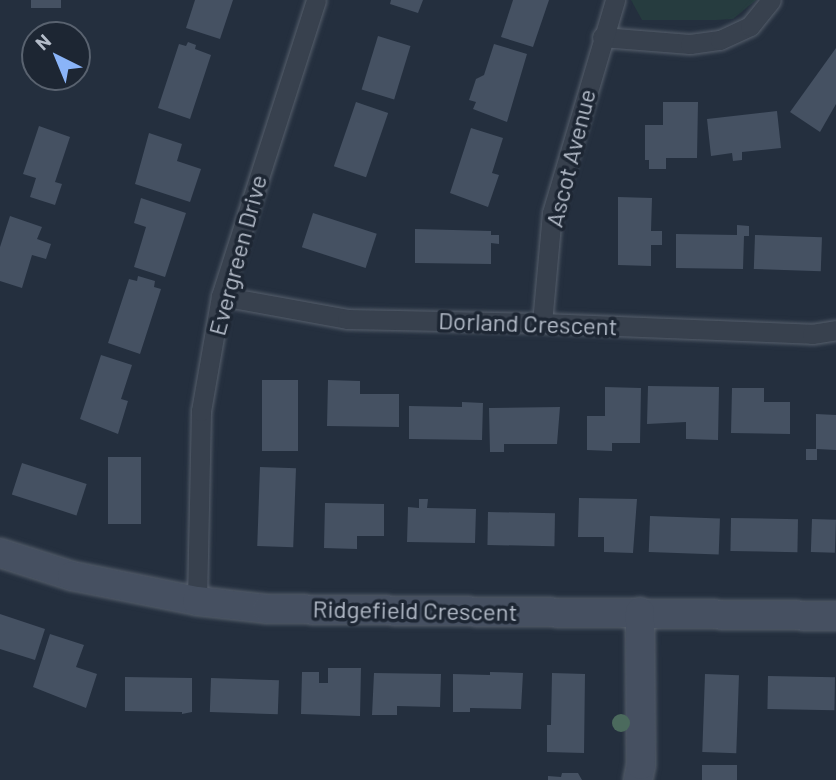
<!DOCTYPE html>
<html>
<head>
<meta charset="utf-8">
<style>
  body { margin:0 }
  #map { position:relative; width:836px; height:780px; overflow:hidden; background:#242f3e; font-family:Barlow,sans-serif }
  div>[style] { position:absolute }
  .green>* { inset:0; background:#263c3f }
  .building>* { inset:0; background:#455162; transform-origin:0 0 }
  .roads { filter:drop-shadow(0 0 2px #565f6c) drop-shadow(0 0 2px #565f6c) }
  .street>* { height:19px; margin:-9.5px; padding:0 9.5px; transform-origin:9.5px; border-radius:9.5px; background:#38414e }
  .secondary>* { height:28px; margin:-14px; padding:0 14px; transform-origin:14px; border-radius:14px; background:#465061 }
  .trees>* { width:18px; height:18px; margin:-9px; border-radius:50%; background:#4b6a5d }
  span { translate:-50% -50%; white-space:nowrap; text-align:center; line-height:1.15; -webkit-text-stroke:7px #1d2633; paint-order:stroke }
  .street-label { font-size:24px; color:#b4bcc9 }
  .north { position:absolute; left:21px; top:21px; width:70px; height:70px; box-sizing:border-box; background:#1d2633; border:2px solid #59626f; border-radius:50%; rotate:317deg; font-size:19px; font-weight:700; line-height:28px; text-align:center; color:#b4bcc9 }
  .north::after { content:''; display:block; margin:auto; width:24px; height:32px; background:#8ab4f8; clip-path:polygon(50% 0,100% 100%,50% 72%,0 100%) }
</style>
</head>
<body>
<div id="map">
  <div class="green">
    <i style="clip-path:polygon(631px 0,756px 0,733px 19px,716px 20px,642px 20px)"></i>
  </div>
  <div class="building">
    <i style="left:31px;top:0;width:30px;height:8px"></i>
    <i style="clip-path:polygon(195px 0,233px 0,220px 39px,186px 28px)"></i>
    <i style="clip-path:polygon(391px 0,423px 0,418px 13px,390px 4px)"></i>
    <i style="clip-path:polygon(513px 0,549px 0,533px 47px,501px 37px)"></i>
    <i style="left:378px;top:36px;width:34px;height:56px;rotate:17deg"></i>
    <i style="clip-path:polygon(188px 42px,196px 45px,195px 49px,211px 55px,190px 119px,158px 108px,179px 44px,186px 46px)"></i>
    <i style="clip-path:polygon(494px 44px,527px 54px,507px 122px,473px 109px,476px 102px,469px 100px,476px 79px,484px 75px)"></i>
    <i style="clip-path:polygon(836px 48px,836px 104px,820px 132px,790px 112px)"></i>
    <i style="left:356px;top:102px;width:34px;height:68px;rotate:19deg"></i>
    <i style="clip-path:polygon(663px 102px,698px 102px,697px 158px,666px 158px,666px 169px,649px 169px,649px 160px,645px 160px,645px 125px,663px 125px)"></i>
    <i style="clip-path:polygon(777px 111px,781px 148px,742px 152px,742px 160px,733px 161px,732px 153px,711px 156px,707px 119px)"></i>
    <i style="clip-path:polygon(39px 126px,70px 137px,55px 182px,62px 184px,55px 205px,30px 197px,36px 178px,23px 174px)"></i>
    <i style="clip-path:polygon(471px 128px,503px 138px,492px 173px,499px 175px,488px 207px,450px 193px)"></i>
    <i style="clip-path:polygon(149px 133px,182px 144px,177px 161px,201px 169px,190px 202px,135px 184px)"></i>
    <i style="clip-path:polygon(618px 197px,652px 198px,651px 231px,662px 231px,662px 245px,651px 245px,651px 266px,618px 265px)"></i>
    <i style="clip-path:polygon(141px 198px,186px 213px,165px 277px,134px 267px,146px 227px,134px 223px)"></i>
    <i style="left:313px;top:213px;width:67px;height:36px;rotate:18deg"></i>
    <i style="clip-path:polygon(10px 216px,42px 227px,37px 239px,51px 244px,46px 259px,32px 255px,22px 288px,0 281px,0 247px)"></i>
    <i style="clip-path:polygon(737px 225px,749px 226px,749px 236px,744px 236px,743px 269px,676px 268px,676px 234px,737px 235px)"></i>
    <i style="clip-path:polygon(415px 229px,491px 231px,491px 235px,499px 235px,499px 244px,491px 243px,491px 264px,415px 263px)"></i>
    <i style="left:755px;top:235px;width:67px;height:34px;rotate:2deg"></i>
    <i style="clip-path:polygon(138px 276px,155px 281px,154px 287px,161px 289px,140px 354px,108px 343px,129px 279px,137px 281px)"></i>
    <i style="clip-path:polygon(101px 355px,132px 365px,121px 399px,128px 401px,118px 434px,80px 419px)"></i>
    <i style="left:262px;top:380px;width:36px;height:71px"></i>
    <i style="clip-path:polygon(328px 380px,360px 381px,360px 394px,399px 394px,399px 427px,327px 426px)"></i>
    <i style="clip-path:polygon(648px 386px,719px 387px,718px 440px,686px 439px,686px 422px,647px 424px)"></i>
    <i style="clip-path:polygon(605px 387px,641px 388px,640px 443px,612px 443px,612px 451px,587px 450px,587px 416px,605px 416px)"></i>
    <i style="clip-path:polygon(732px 388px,764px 388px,764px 402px,790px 402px,790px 434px,731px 433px)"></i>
    <i style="clip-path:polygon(462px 402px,483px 403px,482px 440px,409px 439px,409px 406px,462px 407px)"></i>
    <i style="clip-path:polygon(560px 407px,557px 444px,504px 444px,504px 452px,490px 452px,489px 408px)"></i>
    <i style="clip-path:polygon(816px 414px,836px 415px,836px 450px,817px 449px,817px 460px,806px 460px,806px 449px,816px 449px)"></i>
    <i style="left:108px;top:457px;width:33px;height:67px"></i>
    <i style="left:22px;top:463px;width:68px;height:33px;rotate:18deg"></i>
    <i style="left:260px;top:467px;width:36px;height:79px;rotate:2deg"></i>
    <i style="clip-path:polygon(579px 498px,637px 499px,633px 553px,604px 552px,604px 537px,578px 537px)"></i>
    <i style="clip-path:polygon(419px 499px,428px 499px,427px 508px,476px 509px,475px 543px,407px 542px,408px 507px,419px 508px)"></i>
    <i style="clip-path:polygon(325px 503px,384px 504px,384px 536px,357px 536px,357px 549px,324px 548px)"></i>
    <i style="left:488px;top:512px;width:67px;height:33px;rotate:1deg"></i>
    <i style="left:650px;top:516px;width:70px;height:36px;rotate:2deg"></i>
    <i style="left:731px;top:518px;width:67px;height:33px;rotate:1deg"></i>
    <i style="left:812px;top:519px;width:24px;height:33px;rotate:2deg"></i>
    <i style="clip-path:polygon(0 614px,45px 629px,35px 660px,0 649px)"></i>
    <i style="clip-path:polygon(50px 634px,84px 645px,76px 667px,97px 674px,86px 708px,33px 687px)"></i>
    <i style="clip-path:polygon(328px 668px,361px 668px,360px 716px,301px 714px,302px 672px,319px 672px,319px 683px,328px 683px)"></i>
    <i style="clip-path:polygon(490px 672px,523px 673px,521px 709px,470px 708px,470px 712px,453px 712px,453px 674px,490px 675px)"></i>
    <i style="clip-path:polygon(374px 673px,441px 674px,440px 707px,397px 706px,397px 715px,372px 715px)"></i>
    <i style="clip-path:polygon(552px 673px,585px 674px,584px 753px,547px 752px,547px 725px,551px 725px)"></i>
    <i style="left:705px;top:674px;width:34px;height:78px;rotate:2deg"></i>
    <i style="left:768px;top:676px;width:67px;height:33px;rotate:1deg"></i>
    <i style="clip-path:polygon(125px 677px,192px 678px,192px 712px,182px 714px,182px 712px,125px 711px)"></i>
    <i style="left:211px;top:678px;width:68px;height:34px;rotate:2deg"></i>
    <i style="left:702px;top:765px;width:35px;height:15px"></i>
    <i style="clip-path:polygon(562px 773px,578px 773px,582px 780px,548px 780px,548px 776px,561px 777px)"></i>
  </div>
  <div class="roads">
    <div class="street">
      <i style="left:602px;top:37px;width:88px;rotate:4.5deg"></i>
      <i style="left:690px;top:44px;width:30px;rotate:-8deg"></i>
      <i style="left:720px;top:40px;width:33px;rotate:-25deg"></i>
      <i style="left:750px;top:26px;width:33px;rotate:-51deg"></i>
      <i style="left:221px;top:296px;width:128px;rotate:10.3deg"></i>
      <i style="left:347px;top:319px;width:195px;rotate:1.2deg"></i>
      <i style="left:542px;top:323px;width:270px;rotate:2.3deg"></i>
      <i style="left:812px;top:334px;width:24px;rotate:-9deg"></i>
      <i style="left:542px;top:323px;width:110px;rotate:-84.8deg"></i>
      <i style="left:552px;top:213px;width:222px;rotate:-73.5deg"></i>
      <i style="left:197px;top:601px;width:190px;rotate:-88.8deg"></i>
      <i style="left:201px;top:411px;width:117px;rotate:-80.1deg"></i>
      <i style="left:221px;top:296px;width:311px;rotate:-72.2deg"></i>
    </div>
    <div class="secondary">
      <i style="left:0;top:553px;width:76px;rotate:17.7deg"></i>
      <i style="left:72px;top:576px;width:127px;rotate:11.3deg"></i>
      <i style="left:197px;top:601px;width:70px;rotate:6.5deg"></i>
      <i style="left:267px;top:609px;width:569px;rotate:0.7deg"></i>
      <i style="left:638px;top:780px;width:15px;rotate:-79deg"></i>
      <i style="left:641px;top:765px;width:153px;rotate:-90.4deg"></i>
    </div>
  </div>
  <div class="trees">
    <i style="left:621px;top:723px"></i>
  </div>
  <div class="street-label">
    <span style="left:570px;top:158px;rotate:-76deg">Ascot Avenue</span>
    <span style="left:237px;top:255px;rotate:-75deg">Evergreen Drive</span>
    <span style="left:528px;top:323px;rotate:2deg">Dorland Crescent</span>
    <span style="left:415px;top:610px;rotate:1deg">Ridgefield Crescent</span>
  </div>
  <div class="north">N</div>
</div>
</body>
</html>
